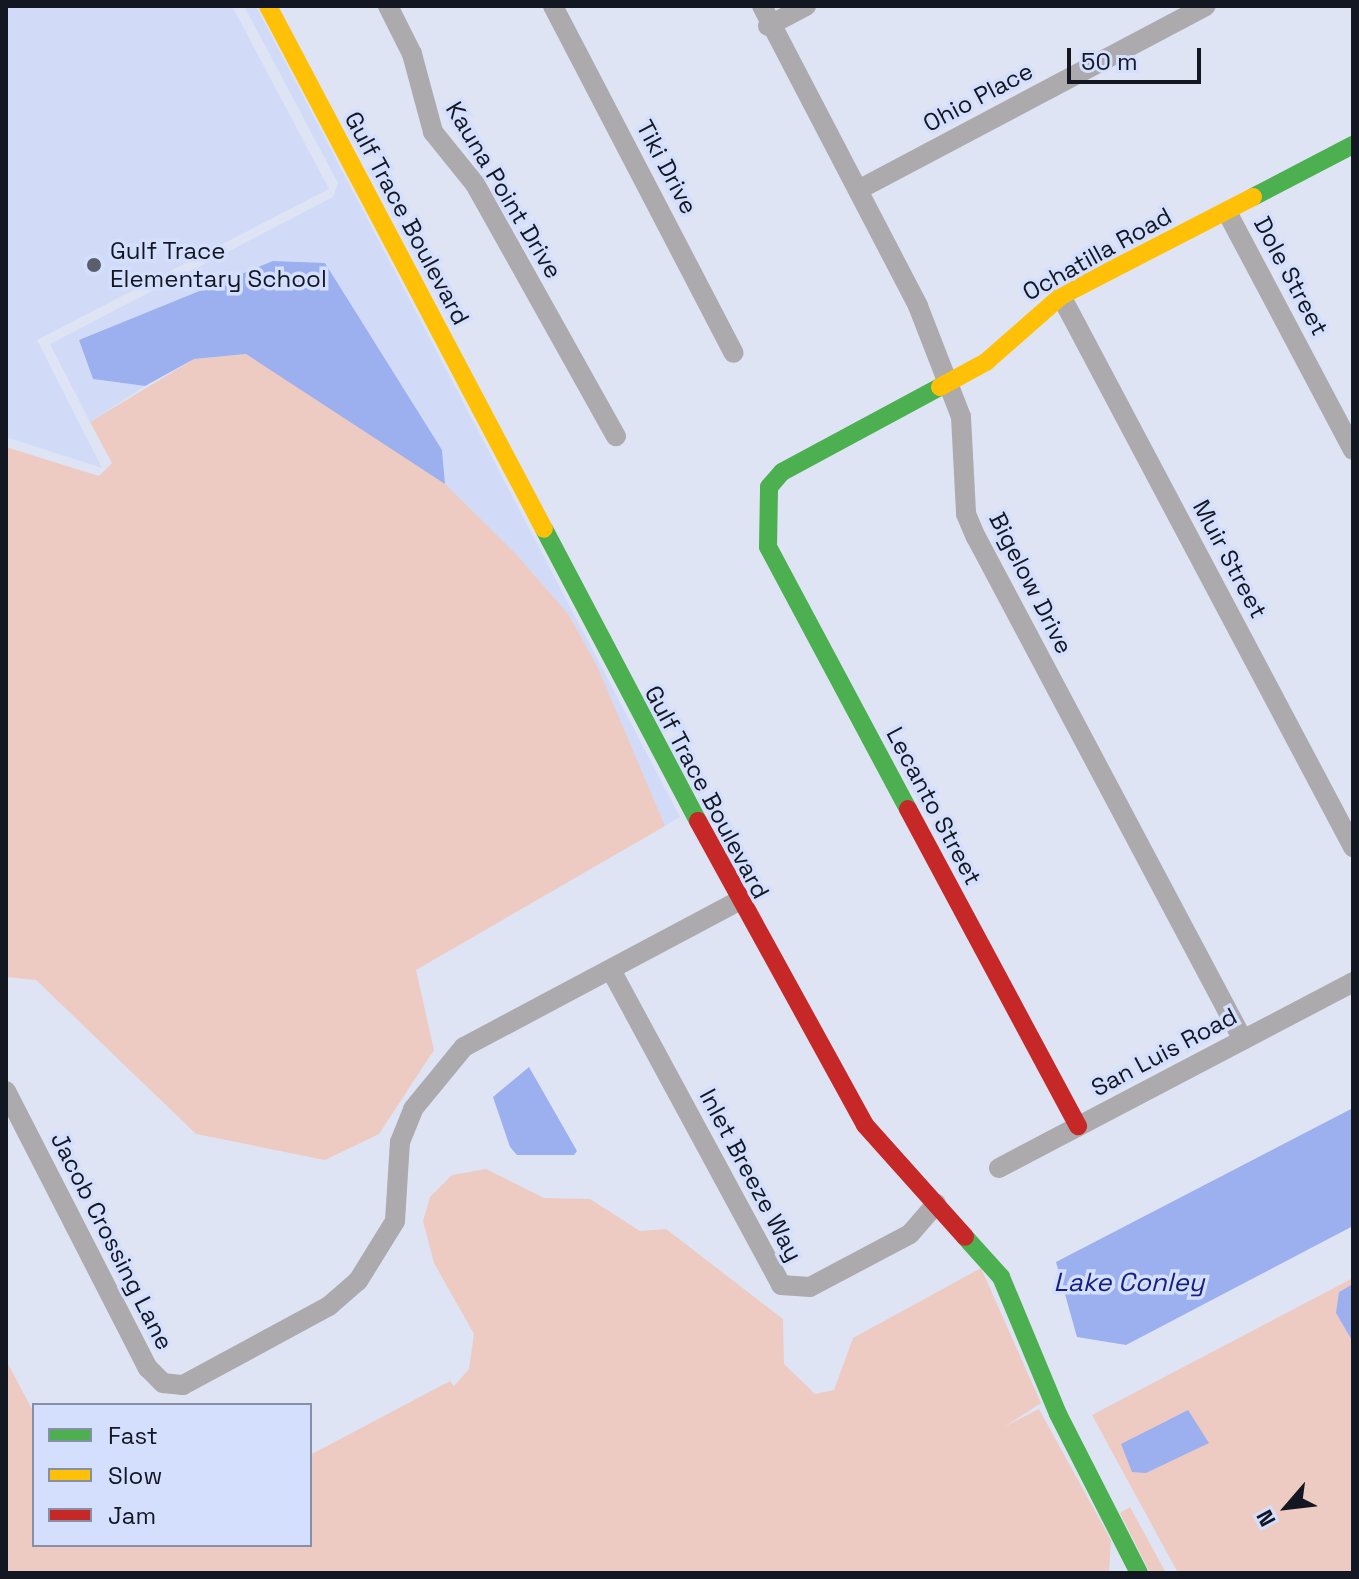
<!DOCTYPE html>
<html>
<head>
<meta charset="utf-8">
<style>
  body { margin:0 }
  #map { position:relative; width:1359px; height:1579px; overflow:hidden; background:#dee4f4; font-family:"Space Grotesk",sans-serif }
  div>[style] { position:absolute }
  .built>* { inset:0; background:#d1dbf7 }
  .green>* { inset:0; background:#eecbc2 }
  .water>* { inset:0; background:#9cb0ef }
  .street>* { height:20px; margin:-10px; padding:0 10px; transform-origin:10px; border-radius:10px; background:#acaaad }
  .fast>* { height:18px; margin:-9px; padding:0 9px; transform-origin:9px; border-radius:9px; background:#4caf50 }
  .slow>* { height:18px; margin:-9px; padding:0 9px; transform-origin:9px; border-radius:9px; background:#ffc107 }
  .jam>* { height:18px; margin:-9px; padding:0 9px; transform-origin:9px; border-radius:9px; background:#c62828 }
  .dots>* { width:22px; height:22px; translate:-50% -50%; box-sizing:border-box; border:4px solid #d4dffe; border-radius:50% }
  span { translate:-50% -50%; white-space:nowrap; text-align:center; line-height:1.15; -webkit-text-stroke:7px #d4dffe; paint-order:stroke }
  .street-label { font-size:24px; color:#131721 }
  .poi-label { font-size:24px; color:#131721 }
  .left { translate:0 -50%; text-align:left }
  .water-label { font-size:26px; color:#161f7e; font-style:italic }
  .frame { position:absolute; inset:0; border:8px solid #131721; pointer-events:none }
  .legend { position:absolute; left:32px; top:1403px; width:280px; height:144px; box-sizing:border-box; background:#d4dffe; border:2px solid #878fa6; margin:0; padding:10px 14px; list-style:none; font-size:24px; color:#131721 }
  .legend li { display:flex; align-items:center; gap:16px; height:40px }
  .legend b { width:40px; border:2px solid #878fa6 }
  .north { position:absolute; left:1247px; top:1467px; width:80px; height:80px; -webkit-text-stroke:6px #d4dffe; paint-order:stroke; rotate:242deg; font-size:22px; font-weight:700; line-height:32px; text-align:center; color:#131721 }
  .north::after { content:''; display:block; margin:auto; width:28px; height:36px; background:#131721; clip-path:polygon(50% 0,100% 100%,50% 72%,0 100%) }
  .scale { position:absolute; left:1067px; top:48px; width:134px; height:36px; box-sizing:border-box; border:4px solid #131721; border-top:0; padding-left:10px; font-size:24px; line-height:28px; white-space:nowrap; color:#131721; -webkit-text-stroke:6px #d4dffe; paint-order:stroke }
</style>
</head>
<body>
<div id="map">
  <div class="built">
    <i style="clip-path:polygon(6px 6px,232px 6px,329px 189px,37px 340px,102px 468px,6px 437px)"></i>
    <i style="clip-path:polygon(244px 6px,256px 6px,680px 817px,665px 826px,569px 615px,445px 484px,442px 450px,325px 263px,79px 340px,93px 379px,145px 386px,90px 422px,50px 344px,333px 197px,338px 183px)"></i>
  </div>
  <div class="green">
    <i style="clip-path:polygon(246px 354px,427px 466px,515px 553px,569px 615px,598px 668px,665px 826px,416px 970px,434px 1050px,379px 1134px,325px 1160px,196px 1134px,36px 980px,6px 977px,6px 447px,99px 476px,112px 463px,90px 422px,194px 359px)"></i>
    <i style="clip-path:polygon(486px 1169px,544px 1198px,590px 1199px,640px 1231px,666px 1229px,783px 1319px,784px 1364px,815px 1394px,834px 1390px,853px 1338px,981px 1268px,1041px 1403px,1004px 1427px,1039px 1409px,1111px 1540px,1109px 1573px,6px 1573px,6px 1360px,34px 1413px,34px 1545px,310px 1545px,310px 1455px,450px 1381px,454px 1386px,469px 1369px,474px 1334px,434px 1263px,423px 1221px,430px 1197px,452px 1175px)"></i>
    <i style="clip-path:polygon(1353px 1278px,1353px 1573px,1178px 1573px,1092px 1415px)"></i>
    <i style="clip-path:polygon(1130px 1507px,1166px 1573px,1150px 1573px,1120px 1513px)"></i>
  </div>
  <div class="water">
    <i style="clip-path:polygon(273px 261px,325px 263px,442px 450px,445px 484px,246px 354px,194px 359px,145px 386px,93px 379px,79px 340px)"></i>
    <i style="clip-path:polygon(529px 1067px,577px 1151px,574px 1155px,517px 1155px,510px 1147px,493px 1097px)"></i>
    <i style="clip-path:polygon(1353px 1108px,1353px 1226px,1126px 1345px,1077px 1337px,1056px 1262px)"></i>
    <i style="clip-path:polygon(1353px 1284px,1353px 1342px,1336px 1313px,1339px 1292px)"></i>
    <i style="clip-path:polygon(1188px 1410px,1209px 1443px,1146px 1473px,1132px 1472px,1121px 1444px)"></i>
  </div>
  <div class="street">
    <i style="left:388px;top:6px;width:54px;rotate:63.4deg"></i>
    <i style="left:412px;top:54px;width:81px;rotate:74.9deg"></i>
    <i style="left:433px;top:132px;width:67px;rotate:51.1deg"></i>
    <i style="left:475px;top:184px;width:289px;rotate:60.8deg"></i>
    <i style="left:553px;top:6px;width:391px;rotate:62.5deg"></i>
    <i style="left:762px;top:6px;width:338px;rotate:62.5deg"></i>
    <i style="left:918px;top:306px;width:119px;rotate:68.8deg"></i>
    <i style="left:961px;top:417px;width:97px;rotate:87deg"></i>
    <i style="left:966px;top:514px;width:25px;rotate:67deg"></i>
    <i style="left:976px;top:537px;width:569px;rotate:62.04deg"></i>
    <i style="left:768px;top:26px;width:43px;rotate:-27.8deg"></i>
    <i style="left:860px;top:189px;width:391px;rotate:-27.9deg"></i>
    <i style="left:1227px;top:212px;width:269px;rotate:62.1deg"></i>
    <i style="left:1061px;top:296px;width:624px;rotate:62.08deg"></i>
    <i style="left:611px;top:970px;width:358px;rotate:61.6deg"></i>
    <i style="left:781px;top:1285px;width:29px;rotate:4deg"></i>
    <i style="left:810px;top:1287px;width:113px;rotate:-27.9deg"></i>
    <i style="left:910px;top:1234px;width:40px;rotate:-49deg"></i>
    <i style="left:6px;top:1091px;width:311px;rotate:62.9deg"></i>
    <i style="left:148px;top:1368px;width:21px;rotate:45deg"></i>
    <i style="left:163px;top:1383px;width:20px;rotate:6deg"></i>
    <i style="left:183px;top:1385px;width:166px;rotate:-28.4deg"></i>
    <i style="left:329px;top:1306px;width:38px;rotate:-41deg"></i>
    <i style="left:358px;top:1281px;width:70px;rotate:-58.3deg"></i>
    <i style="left:395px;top:1221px;width:79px;rotate:-86.4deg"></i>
    <i style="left:400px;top:1142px;width:35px;rotate:-68deg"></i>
    <i style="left:413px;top:1109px;width:80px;rotate:-50.6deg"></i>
    <i style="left:464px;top:1047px;width:309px;rotate:-28deg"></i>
    <i style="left:999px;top:1168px;width:400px;rotate:-27.7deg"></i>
  </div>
  <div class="fast">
    <i style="left:1253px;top:197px;width:113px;rotate:-27.5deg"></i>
    <i style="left:544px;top:529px;width:330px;rotate:62.2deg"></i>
    <i style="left:908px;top:809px;width:297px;rotate:-118.1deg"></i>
    <i style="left:768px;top:547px;width:60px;rotate:-89deg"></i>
    <i style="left:769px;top:487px;width:20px;rotate:-49deg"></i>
    <i style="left:782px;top:472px;width:179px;rotate:-28.3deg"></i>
    <i style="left:965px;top:1237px;width:54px;rotate:48deg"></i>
    <i style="left:1001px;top:1277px;width:148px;rotate:67.4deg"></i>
    <i style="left:1058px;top:1414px;width:178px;rotate:63deg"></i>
  </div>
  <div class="slow">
    <i style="left:268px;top:6px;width:591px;rotate:62.18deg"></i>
    <i style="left:940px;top:387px;width:52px;rotate:-28.5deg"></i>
    <i style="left:986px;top:362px;width:100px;rotate:-41.3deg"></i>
    <i style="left:1061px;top:296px;width:216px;rotate:-27.3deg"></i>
  </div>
  <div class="jam">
    <i style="left:908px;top:809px;width:360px;rotate:61.8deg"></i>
    <i style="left:698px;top:821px;width:347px;rotate:61.2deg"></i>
    <i style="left:865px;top:1125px;width:150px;rotate:48.2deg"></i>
  </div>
  <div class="dots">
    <i style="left:94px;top:265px;background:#5a5f6b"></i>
  </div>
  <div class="street-label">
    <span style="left:978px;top:97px;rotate:-28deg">Ohio Place</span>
    <span style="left:667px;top:167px;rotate:62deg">Tiki Drive</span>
    <span style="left:504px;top:190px;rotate:59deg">Kauna Point Drive</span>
    <span style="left:407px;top:218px;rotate:62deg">Gulf Trace Boulevard</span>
    <span style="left:1097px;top:254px;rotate:-29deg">Ochatilla Road</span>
    <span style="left:1291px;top:276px;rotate:62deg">Dole Street</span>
    <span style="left:1230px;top:559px;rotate:62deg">Muir Street</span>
    <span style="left:1031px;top:583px;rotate:63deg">Bigelow Drive</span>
    <span style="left:707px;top:792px;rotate:62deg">Gulf Trace Boulevard</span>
    <span style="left:934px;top:806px;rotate:62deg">Lecanto Street</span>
    <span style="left:1164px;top:1052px;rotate:-28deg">San Luis Road</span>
    <span style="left:751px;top:1175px;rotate:62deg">Inlet Breeze Way</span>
    <span style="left:112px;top:1241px;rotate:63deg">Jacob Crossing Lane</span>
  </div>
  <div class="poi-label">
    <span class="left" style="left:110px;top:265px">Gulf Trace<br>Elementary School</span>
  </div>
  <div class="water-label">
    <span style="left:1129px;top:1283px">Lake Conley</span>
  </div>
  <div class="frame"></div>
  <ul class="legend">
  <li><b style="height:10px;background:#4caf50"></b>Fast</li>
  <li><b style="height:10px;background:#ffc107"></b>Slow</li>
  <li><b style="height:10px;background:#c62828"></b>Jam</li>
  </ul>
  <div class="north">N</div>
  <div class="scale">50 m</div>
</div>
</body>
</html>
